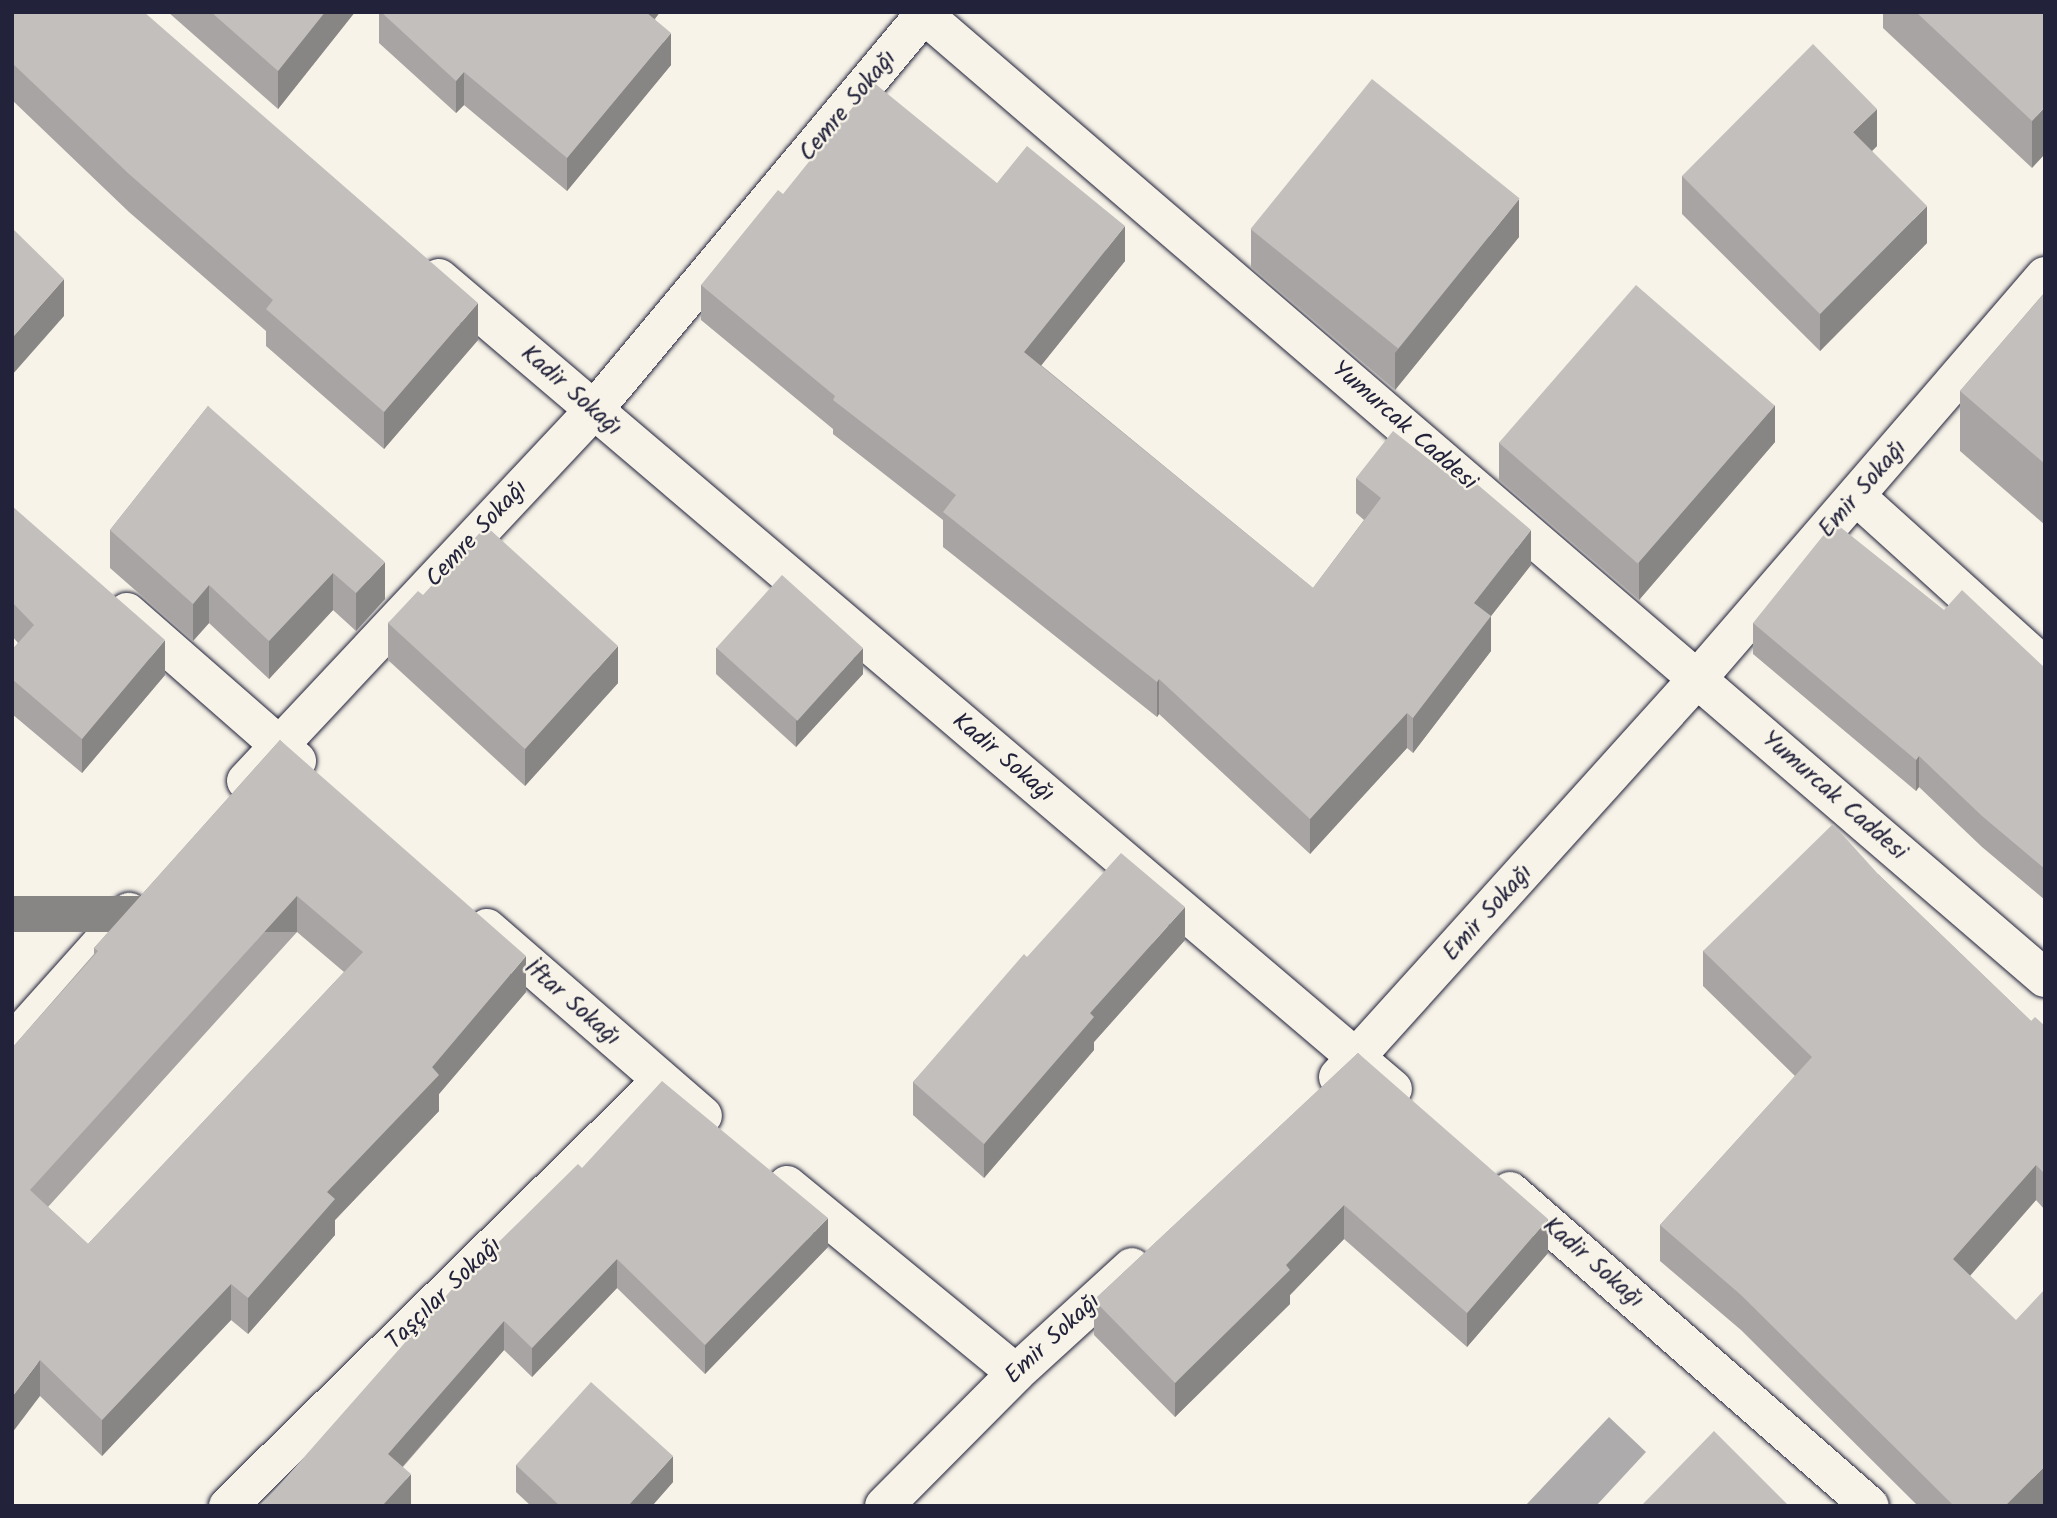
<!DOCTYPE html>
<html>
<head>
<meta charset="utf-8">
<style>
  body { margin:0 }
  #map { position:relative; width:2057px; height:1518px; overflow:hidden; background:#f7f3e8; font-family:Kalam,sans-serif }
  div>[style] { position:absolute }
  .water>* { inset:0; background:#aeabad }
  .roads { filter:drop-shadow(0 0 2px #22223b) drop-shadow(0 0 2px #22223b) }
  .minor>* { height:38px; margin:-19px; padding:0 19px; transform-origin:19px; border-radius:19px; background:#f7f3e8 }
  .wall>* { inset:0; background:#a7a4a3 }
  .shaded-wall>* { inset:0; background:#888684; transform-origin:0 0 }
  .building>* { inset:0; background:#c2bfbd; transform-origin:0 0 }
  span { translate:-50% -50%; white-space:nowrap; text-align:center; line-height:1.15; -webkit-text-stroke:5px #f7f3e8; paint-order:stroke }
  .street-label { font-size:24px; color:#22223b }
  .frame { position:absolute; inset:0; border:14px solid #22223b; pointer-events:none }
</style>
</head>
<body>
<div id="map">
  <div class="water">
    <i style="clip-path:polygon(1609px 1417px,1646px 1452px,1596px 1506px,1525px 1506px)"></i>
  </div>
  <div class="roads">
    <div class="minor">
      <i style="left:921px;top:12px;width:1482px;rotate:40.68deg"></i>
      <i style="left:439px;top:278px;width:1252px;rotate:40.37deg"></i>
      <i style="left:1857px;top:497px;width:253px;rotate:42.1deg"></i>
      <i style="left:127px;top:612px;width:226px;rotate:41.2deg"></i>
      <i style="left:246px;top:781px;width:507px;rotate:-46.84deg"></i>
      <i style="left:593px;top:411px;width:520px;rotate:-50.15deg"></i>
      <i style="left:487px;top:928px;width:286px;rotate:41deg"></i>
      <i style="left:12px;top:1043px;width:176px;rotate:-48.2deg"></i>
      <i style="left:1338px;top:1077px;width:537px;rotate:-47.94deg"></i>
      <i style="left:1698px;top:678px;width:531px;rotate:-49.2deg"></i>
      <i style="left:787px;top:1185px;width:296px;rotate:39.4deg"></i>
      <i style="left:1510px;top:1191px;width:478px;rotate:41.2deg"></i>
      <i style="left:228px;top:1506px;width:607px;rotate:-44.47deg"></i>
      <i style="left:884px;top:1506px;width:187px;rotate:-45.2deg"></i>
      <i style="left:1016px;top:1373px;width:157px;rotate:-42.4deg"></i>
    </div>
  </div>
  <div class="wall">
    <i style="clip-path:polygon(12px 12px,478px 340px,384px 449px,266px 346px,266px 331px,129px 212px,12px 100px)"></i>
    <i style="clip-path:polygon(168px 12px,355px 12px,278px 109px)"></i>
    <i style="clip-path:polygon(379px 12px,660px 12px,655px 19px,671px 65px,567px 191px,464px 105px,456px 113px,379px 43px)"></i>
    <i style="clip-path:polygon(1883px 12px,2045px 12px,2032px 168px,1883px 28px)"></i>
    <i style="clip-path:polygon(1877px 146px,1872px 151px,1927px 243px,1820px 351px,1682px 214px,1682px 176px)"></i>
    <i style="clip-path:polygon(997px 183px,1125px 261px,1041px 365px,1313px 588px,1364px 520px,1356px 513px,1356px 478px,1531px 565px,1491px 616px,1491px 651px,1413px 753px,1407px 748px,1310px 854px,1159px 714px,1157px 717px,943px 547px,943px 520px,833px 434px,833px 429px,701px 320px,701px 285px)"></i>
    <i style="clip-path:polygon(1251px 229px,1519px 237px,1395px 390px,1251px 267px)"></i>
    <i style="clip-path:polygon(2045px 292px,2045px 525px,1960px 451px,1960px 391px)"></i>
    <i style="clip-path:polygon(208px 406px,385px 599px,356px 631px,333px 610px,269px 679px,209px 623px,193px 641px,110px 568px,110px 530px)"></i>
    <i style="clip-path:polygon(1775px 442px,1639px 600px,1499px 480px,1499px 443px)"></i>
    <i style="clip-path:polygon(12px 506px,165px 675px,82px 773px,12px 714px,12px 650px,18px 643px,12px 636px)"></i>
    <i style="clip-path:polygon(423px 595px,618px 683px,525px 786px,388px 660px,388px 623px)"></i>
    <i style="clip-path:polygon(1944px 610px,2045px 668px,2045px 900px,1982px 847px,1919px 787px,1916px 791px,1753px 654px,1753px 623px)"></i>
    <i style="clip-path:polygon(716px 648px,863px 674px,796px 747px,716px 674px)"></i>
    <i style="clip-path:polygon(evenodd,280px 740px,526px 992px,439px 1094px,439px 1111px,335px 1220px,335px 1235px,248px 1334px,231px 1320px,102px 1456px,40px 1396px,12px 1048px,94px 954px,94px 948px,280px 740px,297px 932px,344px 972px,88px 1244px,48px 1207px,297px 932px)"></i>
    <i style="clip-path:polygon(1878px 874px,2031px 1021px,2045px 1026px,2045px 1210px,2036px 1200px,1970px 1276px,2041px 1506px,1918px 1506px,1741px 1330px,1660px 1261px,1660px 1225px,1795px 1076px,1703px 986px,1703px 951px)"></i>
    <i style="clip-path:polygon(1185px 940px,1094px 1042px,1094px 1050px,984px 1178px,913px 1115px,913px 1082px,1027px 957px)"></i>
    <i style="clip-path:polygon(1358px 1053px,1548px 1253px,1467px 1347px,1344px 1239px,1290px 1295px,1290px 1304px,1175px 1417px,1094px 1335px,1094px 1300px)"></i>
    <i style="clip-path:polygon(582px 1168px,828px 1247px,705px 1374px,617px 1288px,532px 1377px,504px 1350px,403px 1467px,411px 1504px,261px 1506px)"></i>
    <i style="clip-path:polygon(516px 1465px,673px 1482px,652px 1506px,531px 1506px,516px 1492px)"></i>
  </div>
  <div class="shaded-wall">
    <i style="clip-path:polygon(325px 12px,355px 12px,278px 109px,278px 71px)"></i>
    <i style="clip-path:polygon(639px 12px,660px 12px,639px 39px)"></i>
    <i style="clip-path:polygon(671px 33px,671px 65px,567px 191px,567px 158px)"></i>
    <i style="clip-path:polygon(464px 72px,464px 105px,456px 113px,456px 81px)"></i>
    <i style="clip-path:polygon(2045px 107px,2045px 154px,2032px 168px,2032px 121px)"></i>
    <i style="clip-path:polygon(1877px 109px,1877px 146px,1853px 169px,1853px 132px)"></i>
    <i style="clip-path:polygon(1519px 199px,1519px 237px,1395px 390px,1395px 353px)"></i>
    <i style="clip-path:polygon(1927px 206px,1927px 243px,1820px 351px,1820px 314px)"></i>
    <i style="clip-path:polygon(1125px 226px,1125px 261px,1024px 387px,1024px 352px)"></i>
    <i style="clip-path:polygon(64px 279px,64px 316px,12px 375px,12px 338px)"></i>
    <i style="clip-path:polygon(478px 303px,478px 340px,384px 449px,384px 412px)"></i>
    <i style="clip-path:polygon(1775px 405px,1775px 442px,1639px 600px,1639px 562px)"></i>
    <i style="clip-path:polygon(1531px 530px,1531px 565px,1491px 616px,1491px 651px,1413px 753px,1413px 718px,1474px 603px)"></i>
    <i style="clip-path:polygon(385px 562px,385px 599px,356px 631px,356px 593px)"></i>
    <i style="clip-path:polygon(333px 573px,333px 610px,269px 679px,269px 641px)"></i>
    <i style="clip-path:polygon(209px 585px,209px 623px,193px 641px,193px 604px)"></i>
    <i style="clip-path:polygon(165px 640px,165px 675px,82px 773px,82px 739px)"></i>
    <i style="clip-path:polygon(618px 646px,618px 683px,525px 786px,525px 749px)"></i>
    <i style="clip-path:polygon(863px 648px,863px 674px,796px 747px,796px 721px)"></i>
    <i style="clip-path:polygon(1159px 679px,1159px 714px,1157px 717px,1157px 682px)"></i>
    <i style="clip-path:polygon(1407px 713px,1407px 748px,1310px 854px,1310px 819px)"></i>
    <i style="clip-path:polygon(1919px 756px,1919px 787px,1916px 791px,1916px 760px)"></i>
    <i style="left:297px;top:896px;width:36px;height:397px;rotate:90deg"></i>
    <i style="clip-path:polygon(1185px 907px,1185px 940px,1094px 1042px,1094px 1050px,984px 1178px,984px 1144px,1090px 1013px)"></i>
    <i style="clip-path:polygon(526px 956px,526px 992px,439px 1094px,439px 1111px,335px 1220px,335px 1235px,248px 1334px,248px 1298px,327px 1192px)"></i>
    <i style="clip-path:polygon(2036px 1165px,2036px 1200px,1953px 1295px,1953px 1259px)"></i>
    <i style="clip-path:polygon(1344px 1205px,1344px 1239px,1290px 1295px,1290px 1304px,1175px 1417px,1175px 1383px,1286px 1265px)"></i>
    <i style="clip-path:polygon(828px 1218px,828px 1247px,705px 1374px,705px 1345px)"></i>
    <i style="clip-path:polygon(1548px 1219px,1548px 1253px,1467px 1347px,1467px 1313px)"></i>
    <i style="clip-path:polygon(617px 1259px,617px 1288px,532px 1377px,532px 1348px)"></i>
    <i style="clip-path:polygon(231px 1284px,231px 1320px,102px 1456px,102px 1420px)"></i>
    <i style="clip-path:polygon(504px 1321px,504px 1350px,388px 1483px,388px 1454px)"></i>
    <i style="clip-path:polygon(40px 1360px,40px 1396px,12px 1433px,12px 1397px)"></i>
    <i style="clip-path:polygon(673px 1456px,673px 1482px,652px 1506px,628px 1506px)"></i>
    <i style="clip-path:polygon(2045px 1466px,2045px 1502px,2041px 1506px,2005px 1506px)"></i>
    <i style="clip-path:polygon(411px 1474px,411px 1504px,409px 1506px,382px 1506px)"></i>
  </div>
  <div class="building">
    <i style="clip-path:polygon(12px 12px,144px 12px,478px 303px,384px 412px,266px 309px,273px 300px,129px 174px,12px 63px)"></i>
    <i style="clip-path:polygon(211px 12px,325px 12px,278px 71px)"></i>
    <i style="clip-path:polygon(381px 12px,646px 12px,671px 33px,567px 158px,464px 72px,456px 81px)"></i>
    <i style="clip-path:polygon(1916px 12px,2045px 12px,2045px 107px,2032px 121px)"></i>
    <i style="clip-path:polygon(1813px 44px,1877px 109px,1853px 132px,1927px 206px,1820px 314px,1682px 176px)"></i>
    <i style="left:1372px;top:79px;width:190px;height:193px;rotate:39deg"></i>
    <i style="clip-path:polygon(873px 82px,997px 183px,1027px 146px,1125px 226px,1024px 352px,1313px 588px,1381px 498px,1356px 478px,1393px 431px,1464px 487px,1471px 479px,1531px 530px,1474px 603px,1491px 616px,1413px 718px,1407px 713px,1310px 819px,1159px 679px,1157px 682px,943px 512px,956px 495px,833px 400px,835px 396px,701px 285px,778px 190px,783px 194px)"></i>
    <i style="clip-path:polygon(12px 228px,64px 279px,12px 338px)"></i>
    <i style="left:1636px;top:285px;width:184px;height:209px;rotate:41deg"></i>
    <i style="clip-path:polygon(2045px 292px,2045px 464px,1960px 391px)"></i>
    <i style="clip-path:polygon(208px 406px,385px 562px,356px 593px,333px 573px,269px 641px,209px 585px,193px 604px,110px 530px)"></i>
    <i style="clip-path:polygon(12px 506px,165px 640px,82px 739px,12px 679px,12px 650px,34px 625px,12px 602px)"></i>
    <i style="clip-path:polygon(1834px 522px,1944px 610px,1962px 590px,2045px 668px,2045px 869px,1982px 816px,1919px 756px,1916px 760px,1753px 623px)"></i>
    <i style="clip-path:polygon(486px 526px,618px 646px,525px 749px,388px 623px,418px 591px,423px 595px)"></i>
    <i style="left:782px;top:575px;width:109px;height:98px;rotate:42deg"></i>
    <i style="clip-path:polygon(evenodd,280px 740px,526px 956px,432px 1067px,439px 1075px,327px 1192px,335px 1199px,248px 1298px,231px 1284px,102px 1420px,40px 1360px,12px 1397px,12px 1048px,98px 951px,94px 948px,280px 740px,297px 896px,363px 952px,88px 1244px,30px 1190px,297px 896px)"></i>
    <i style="clip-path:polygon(1833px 824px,1878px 874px,2031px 1021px,2035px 1017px,2045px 1026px,2045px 1174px,2036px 1165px,1953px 1259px,2016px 1320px,2045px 1289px,2045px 1466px,2005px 1506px,1954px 1506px,1741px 1295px,1660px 1225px,1812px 1057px,1703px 951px)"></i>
    <i style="clip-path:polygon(1121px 853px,1185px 907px,1090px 1013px,1094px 1017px,984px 1144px,913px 1082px,1024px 954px,1027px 957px)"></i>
    <i style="clip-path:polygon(1358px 1053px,1548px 1219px,1467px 1313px,1344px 1205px,1286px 1265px,1290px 1270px,1175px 1383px,1094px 1300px)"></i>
    <i style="clip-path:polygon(662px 1081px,828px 1218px,705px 1345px,617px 1259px,532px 1348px,504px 1321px,388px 1454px,411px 1474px,382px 1506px,261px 1506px,461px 1279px,578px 1164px,582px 1168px)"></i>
    <i style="clip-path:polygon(591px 1382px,673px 1456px,628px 1506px,560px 1506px,516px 1465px)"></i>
    <i style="clip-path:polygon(1714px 1431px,1789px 1506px,1641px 1506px)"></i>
  </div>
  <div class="street-label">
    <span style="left:848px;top:106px;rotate:-50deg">Cemre Sokağı</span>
    <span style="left:571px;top:391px;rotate:41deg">Kadir Sokağı</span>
    <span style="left:1404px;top:426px;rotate:41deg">Yumurcak Caddesi</span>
    <span style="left:1863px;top:489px;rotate:-49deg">Emir Sokağı</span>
    <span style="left:477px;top:534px;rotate:-47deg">Cemre Sokağı</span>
    <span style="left:1003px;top:758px;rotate:40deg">Kadir Sokağı</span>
    <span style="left:1834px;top:796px;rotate:41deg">Yumurcak Caddesi</span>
    <span style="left:1488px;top:913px;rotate:-48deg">Emir Sokağı</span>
    <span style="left:572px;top:1003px;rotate:41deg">İftar Sokağı</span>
    <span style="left:1593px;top:1263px;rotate:41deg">Kadir Sokağı</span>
    <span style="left:444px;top:1294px;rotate:-44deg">Taşçılar Sokağı</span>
    <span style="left:1053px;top:1339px;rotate:-43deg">Emir Sokağı</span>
  </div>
  <div class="frame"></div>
</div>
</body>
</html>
